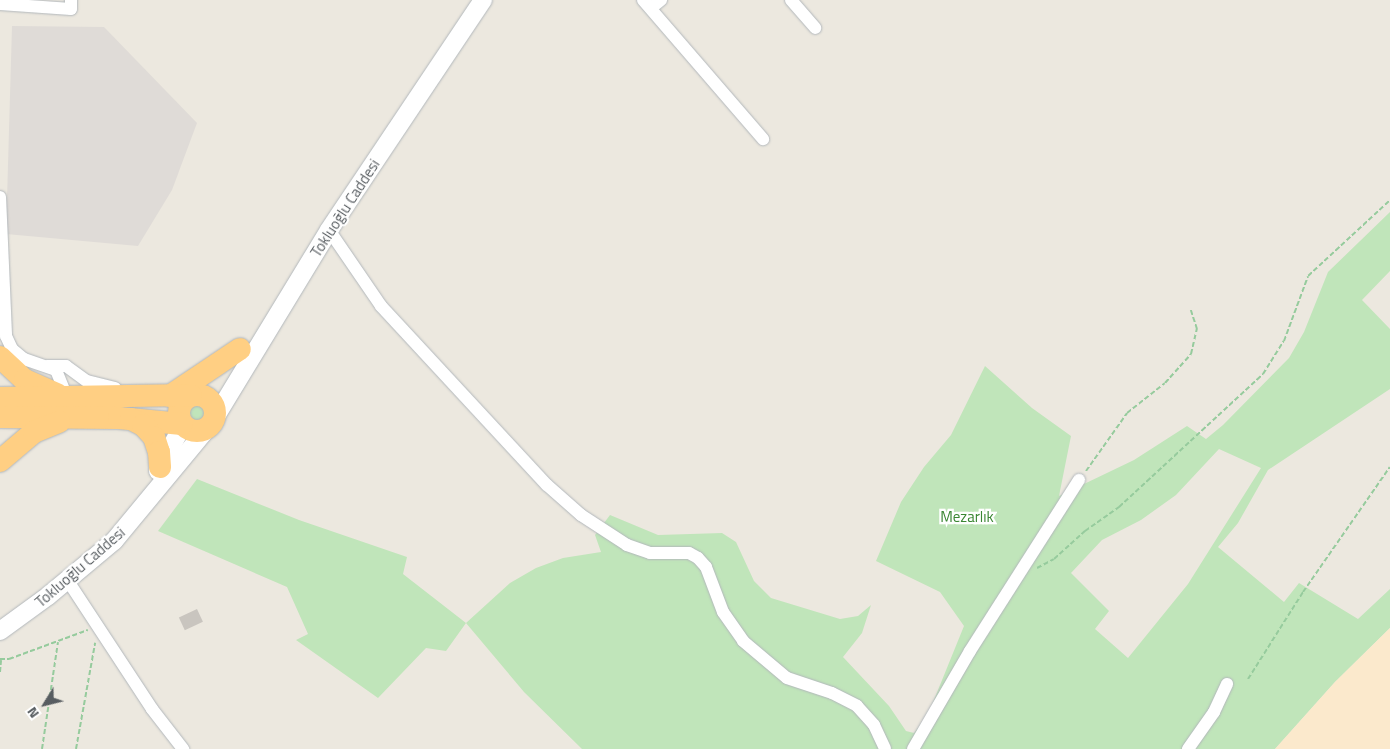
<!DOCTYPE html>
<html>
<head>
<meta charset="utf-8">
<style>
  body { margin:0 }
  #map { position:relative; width:1390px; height:749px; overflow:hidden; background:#ece8df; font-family:"Titillium Web",sans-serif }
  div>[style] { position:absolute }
  .industrial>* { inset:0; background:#dfdbd7 }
  .green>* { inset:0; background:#c0e5ba }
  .round { border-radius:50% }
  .sand>* { inset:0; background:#fbe9cc }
  .building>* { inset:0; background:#c9c5bf; transform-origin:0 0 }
  .path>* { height:2px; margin-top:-1px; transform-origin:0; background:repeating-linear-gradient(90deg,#96cb9d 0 5px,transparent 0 7.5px) }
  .roads { filter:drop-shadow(0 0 1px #b2b7bb) drop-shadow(0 0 1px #b2b7bb) }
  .street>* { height:12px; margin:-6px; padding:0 6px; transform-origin:6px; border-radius:6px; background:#fff }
  .secondary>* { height:18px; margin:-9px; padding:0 9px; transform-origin:9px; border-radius:9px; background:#fff }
  .highway>* { height:22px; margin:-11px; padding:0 11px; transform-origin:11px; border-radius:11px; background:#ffcf83 }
  .highway>.ring { margin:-11px; padding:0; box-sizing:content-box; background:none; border:22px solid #ffcf83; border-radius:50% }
  span { translate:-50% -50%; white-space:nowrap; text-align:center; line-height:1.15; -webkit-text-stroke:4.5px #fff; paint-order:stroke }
  .street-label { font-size:15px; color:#585d61 }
  .park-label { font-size:15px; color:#3a8632 }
  .north { position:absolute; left:20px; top:679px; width:50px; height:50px; -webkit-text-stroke:4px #fff; paint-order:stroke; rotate:234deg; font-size:14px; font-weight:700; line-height:20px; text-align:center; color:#585d61 }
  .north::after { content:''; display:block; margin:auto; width:18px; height:22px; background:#585d61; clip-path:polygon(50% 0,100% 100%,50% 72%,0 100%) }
</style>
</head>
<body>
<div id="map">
  <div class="industrial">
    <i style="clip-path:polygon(12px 26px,104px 27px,197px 123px,172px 190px,138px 246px,6px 234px)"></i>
  </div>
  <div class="green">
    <i style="clip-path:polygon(evenodd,1390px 212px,1390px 271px,1362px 300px,1390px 329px,1390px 389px,1268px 470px,1238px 523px,1218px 547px,1284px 602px,1299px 583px,1358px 619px,1390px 589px,1390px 628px,1335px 682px,1275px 749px,582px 749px,524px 692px,466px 623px,446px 651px,426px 648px,378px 698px,296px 640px,308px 634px,287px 587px,158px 531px,197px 479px,299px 520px,407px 557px,403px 574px,466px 623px,510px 583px,536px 568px,563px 558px,601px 552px,595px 535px,610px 515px,658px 535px,722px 533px,736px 542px,754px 581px,771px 598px,840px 619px,858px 616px,871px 605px,862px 633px,843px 657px,889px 706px,906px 731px,914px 733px,927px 717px,964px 626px,940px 592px,876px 561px,901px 502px,924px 467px,951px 435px,985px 366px,1032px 408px,1071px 436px,1059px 496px,1134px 460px,1187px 426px,1206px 439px,1223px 425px,1289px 358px,1304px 332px,1328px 272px,1390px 212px,1219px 449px,1261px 468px,1188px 584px,1128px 658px,1095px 629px,1109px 611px,1071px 573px,1102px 540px,1141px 520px,1176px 495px,1219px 449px)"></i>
    <i class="round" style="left:184px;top:399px;width:26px;height:26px"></i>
  </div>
  <div class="sand">
    <i style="clip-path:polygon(1390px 628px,1390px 749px,1275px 749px,1335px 682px)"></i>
  </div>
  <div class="building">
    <i style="left:197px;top:609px;width:14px;height:20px;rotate:65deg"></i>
  </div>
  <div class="path">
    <i style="left:1086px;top:471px;width:71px;rotate:-54.7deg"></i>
    <i style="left:1127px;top:413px;width:48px;rotate:-38.3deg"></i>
    <i style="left:1165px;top:383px;width:39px;rotate:-48deg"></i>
    <i style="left:1191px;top:354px;width:26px;rotate:-77deg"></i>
    <i style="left:1197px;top:329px;width:20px;rotate:-108deg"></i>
    <i style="left:1037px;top:568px;width:19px;rotate:-28deg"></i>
    <i style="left:1054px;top:559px;width:42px;rotate:-42.1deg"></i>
    <i style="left:1085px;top:531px;width:42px;rotate:-35.2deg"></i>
    <i style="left:1119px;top:507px;width:196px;rotate:-42.7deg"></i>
    <i style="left:1263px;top:374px;width:39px;rotate:-58deg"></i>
    <i style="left:1284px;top:341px;width:69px;rotate:-69.7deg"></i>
    <i style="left:1308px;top:276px;width:112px;rotate:-42.8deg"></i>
    <i style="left:0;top:659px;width:9px"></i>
    <i style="left:9px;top:659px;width:84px;rotate:-20.2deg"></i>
    <i style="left:0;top:672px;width:12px;rotate:-85deg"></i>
    <i style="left:1248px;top:679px;width:103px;rotate:-57.7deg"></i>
    <i style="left:1303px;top:592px;width:152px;rotate:-55.2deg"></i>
    <i style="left:42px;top:749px;width:108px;rotate:-81.5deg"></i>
    <i style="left:76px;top:749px;width:108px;rotate:-79.8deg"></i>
  </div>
  <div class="roads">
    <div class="street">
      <i style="left:643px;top:0;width:184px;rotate:49.2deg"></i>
      <i style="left:791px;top:0;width:37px;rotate:49deg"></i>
      <i style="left:0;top:4px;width:71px;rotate:4deg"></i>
      <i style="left:71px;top:9px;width:9px;rotate:-90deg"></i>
      <i style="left:651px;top:8px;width:13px;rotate:-39deg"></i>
      <i style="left:0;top:197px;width:139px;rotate:87.5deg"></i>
      <i style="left:6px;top:336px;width:14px;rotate:65deg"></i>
      <i style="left:12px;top:349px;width:16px;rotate:40deg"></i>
      <i style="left:24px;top:359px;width:34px;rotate:19deg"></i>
      <i style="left:56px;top:370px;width:31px;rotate:68deg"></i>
      <i style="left:329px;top:230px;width:92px;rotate:55.6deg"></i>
      <i style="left:381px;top:306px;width:244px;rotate:47.2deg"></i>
      <i style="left:547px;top:485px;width:45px;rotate:41.4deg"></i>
      <i style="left:581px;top:515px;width:55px;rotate:33.1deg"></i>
      <i style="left:627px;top:545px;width:24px;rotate:19deg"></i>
      <i style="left:650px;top:553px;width:39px"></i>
      <i style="left:689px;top:553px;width:10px;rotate:29deg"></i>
      <i style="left:698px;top:558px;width:12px;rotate:48deg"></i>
      <i style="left:706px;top:567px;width:48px;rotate:69.3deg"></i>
      <i style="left:723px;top:612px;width:35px;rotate:55deg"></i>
      <i style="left:743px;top:641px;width:57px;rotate:40.1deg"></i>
      <i style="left:787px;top:678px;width:47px;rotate:18.4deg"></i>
      <i style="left:832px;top:693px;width:28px;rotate:27deg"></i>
      <i style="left:857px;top:706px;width:25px;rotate:48deg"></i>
      <i style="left:874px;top:725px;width:26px;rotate:65deg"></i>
      <i style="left:47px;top:366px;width:19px"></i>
      <i style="left:66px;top:366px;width:26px;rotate:36deg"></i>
      <i style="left:87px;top:381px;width:29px;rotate:14deg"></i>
      <i style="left:68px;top:581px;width:153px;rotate:56.7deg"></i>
      <i style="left:152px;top:709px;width:51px;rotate:52.2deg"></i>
      <i style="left:913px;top:749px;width:113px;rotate:-59.8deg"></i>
      <i style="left:970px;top:651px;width:203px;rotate:-57.5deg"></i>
      <i style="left:1188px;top:749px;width:45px;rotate:-54.9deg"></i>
      <i style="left:1214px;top:712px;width:31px;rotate:-65deg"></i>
    </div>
    <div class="secondary">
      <i style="left:213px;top:421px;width:223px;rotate:-58.7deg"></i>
      <i style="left:329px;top:230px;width:277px;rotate:-56.2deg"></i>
      <i style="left:158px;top:471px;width:52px;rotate:-61.5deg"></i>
      <i style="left:0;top:631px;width:59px;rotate:-36.1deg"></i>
      <i style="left:48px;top:596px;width:86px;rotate:-39.8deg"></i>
      <i style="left:114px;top:541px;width:149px;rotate:-50.4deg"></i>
    </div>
    <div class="highway">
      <i style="left:0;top:357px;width:34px;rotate:43deg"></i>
      <i style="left:25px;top:380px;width:36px;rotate:24deg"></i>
      <i class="ring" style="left:179px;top:395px;width:14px;height:14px"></i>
      <i style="left:170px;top:396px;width:84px;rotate:-33.9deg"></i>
      <i style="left:0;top:398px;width:191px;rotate:-0.9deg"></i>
      <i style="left:0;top:417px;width:119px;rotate:0.5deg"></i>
      <i style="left:119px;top:418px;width:63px;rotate:5.4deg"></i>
      <i style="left:131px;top:419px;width:13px;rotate:27deg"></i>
      <i style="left:143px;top:425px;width:16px;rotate:47deg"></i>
      <i style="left:154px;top:437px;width:16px;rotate:72deg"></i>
      <i style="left:159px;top:452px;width:15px;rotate:86deg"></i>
      <i style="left:0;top:461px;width:45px;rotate:-40.5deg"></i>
      <i style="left:34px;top:432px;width:27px;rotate:-22deg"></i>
    </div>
  </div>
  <div class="street-label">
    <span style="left:345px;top:208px;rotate:-57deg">Tokluoğlu Caddesi</span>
    <span style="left:80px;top:567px;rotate:-41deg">Tokluoğlu Caddesi</span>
  </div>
  <div class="park-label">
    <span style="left:967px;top:517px">Mezarlık</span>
  </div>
  <div class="north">N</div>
</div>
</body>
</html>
